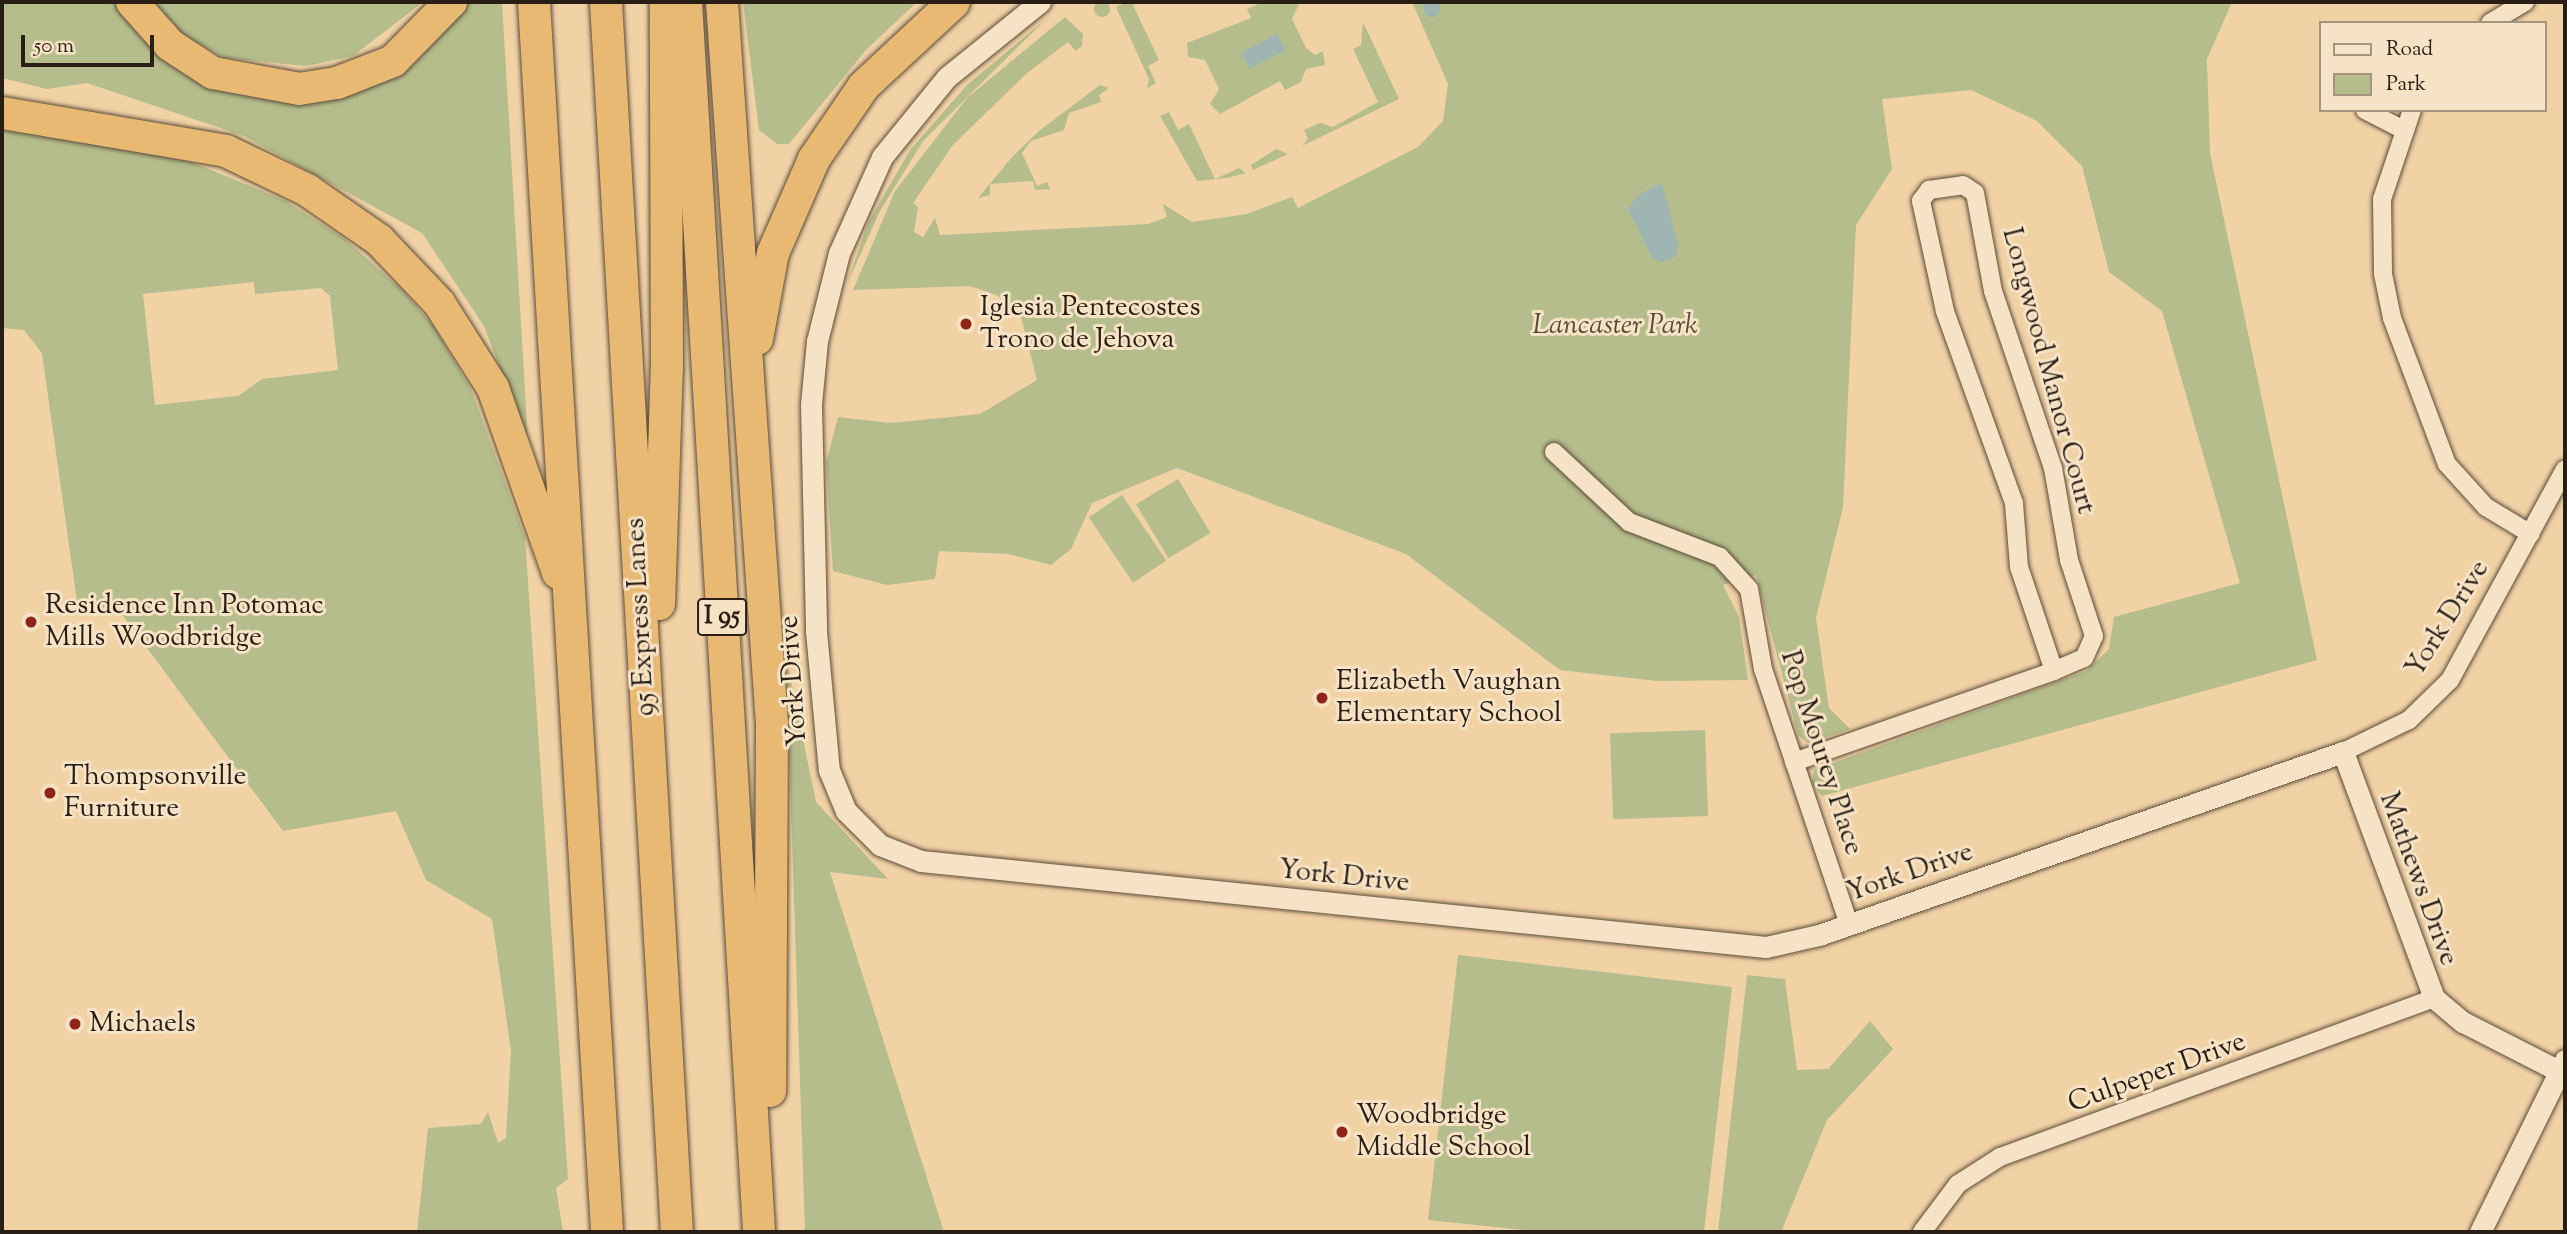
<!DOCTYPE html>
<html>
<head>
<meta charset="utf-8">
<style>
  body { margin:0 }
  #map { position:relative; width:2567px; height:1234px; overflow:hidden; background:#f1d2a5; font-family:"Sorts Mill Goudy",serif }
  div>[style] { position:absolute }
  .green>* { inset:0; background:#b4bd8b; transform-origin:0 0 }
  .round { border-radius:50% }
  .water>* { inset:0; background:#9fb5b2; transform-origin:0 0 }
  .roads { filter:drop-shadow(0 0 2px #5b4b3a) drop-shadow(0 0 2px #5b4b3a) }
  .minor>* { height:18px; margin:-9px; padding:0 9px; transform-origin:9px; border-radius:9px; background:#f6e2c4 }
  .tertiary>* { height:21px; margin:-10.5px; padding:0 10.5px; transform-origin:10.5px; border-radius:10.5px; background:#f6e2c4 }
  .motorway>* { height:32px; margin:-16px; padding:0 16px; transform-origin:16px; border-radius:16px; background:#e8b972 }
  .dots>* { width:19px; height:19px; translate:-50% -50%; box-sizing:border-box; border:4px solid #f6e2c4; border-radius:50% }
  span { translate:-50% -50%; white-space:nowrap; text-align:center; line-height:1.15; -webkit-text-stroke:6px #f6e2c4; paint-order:stroke }
  .shield-label span { padding:2px 5px; background:#f6e2c4; border:2px solid; border-radius:5px; -webkit-text-stroke-width:0 }
  .shield-label { font-size:26px; color:#291e16; font-weight:700 }
  .poi-label { font-size:28px; color:#291e16 }
  .left { translate:0 -50%; text-align:left }
  .park-label { font-size:28px; color:#534e39; font-style:italic }
  .street-label { font-size:28px; color:#291e16 }
  .frame { position:absolute; inset:0; border:4px solid #291e16; pointer-events:none }
  .legend { position:absolute; left:2319px; top:21px; width:228px; height:91px; box-sizing:border-box; background:#f6e2c4; border:2px solid #a4947e; margin:0; padding:9px 12px; list-style:none; font-size:21px; color:#291e16 }
  .legend li { display:flex; align-items:center; gap:14px; height:35px }
  .legend b { width:35px; border:2px solid #a4947e }
  .scale { position:absolute; left:21px; top:35px; width:133px; height:32px; box-sizing:border-box; border:4px solid #291e16; border-top:0; padding-left:9px; font-size:21px; line-height:24px; white-space:nowrap; color:#291e16; -webkit-text-stroke:5px #f6e2c4; paint-order:stroke }
</style>
</head>
<body>
<div id="map">
  <div class="green">
    <i class="round" style="left:1094px;top:1px;width:16px;height:16px"></i>
    <i style="clip-path:polygon(2px 2px,114px 2px,163px 58px,231px 92px,290px 101px,325px 97px,463px 2px,502px 2px,528px 442px,484px 326px,422px 233px,244px 136px,87px 83px,47px 89px,2px 78px)"></i>
    <i style="clip-path:polygon(147px 2px,423px 2px,353px 56px,306px 66px,225px 58px,172px 30px)"></i>
    <i style="clip-path:polygon(743px 2px,917px 2px,866px 50px,789px 144px,777px 144px,759px 130px)"></i>
    <i style="clip-path:polygon(1127px 2px,1140px 2px,1133px 5px,1159px 60px,1148px 66px,1156px 83px,1147px 88px,1149px 79px,1116px 7px)"></i>
    <i style="clip-path:polygon(1263px 2px,1300px 2px,1292px 19px,1306px 48px,1315px 55px,1323px 51px,1325px 65px,1306px 69px,1301px 82px,1285px 90px,1280px 81px,1220px 114px,1210px 104px,1219px 89px,1205px 60px,1188px 57px,1187px 43px,1251px 18px,1247px 9px)"></i>
    <i style="clip-path:polygon(1412px 2px,2232px 2px,2207px 59px,2210px 153px,2317px 660px,1822px 796px,1812px 784px,1814px 770px,2086px 671px,2109px 649px,2114px 617px,2240px 583px,2162px 311px,2109px 272px,2082px 166px,2037px 121px,1971px 90px,1882px 99px,1892px 169px,1856px 225px,1843px 507px,1816px 618px,1829px 708px,1850px 729px,1808px 743px,1798px 735px,1756px 575px,1723px 585px,1739px 617px,1748px 680px,1657px 681px,1560px 670px,1406px 554px,1177px 468px,1092px 503px,1071px 549px,1051px 565px,1008px 554px,939px 551px,935px 579px,887px 585px,833px 571px,826px 463px,838px 417px,891px 423px,980px 414px,1037px 380px,1019px 309px,996px 295px,970px 286px,853px 290px,895px 191px,967px 98px,1065px 17px,1083px 34px,1082px 46px,1076px 51px,1068px 42px,1026px 74px,953px 145px,913px 203px,918px 207px,914px 232px,923px 237px,935px 218px,940px 235px,1148px 224px,1167px 217px,1163px 204px,1192px 222px,1247px 214px,1292px 197px,1298px 208px,1418px 147px,1443px 121px,1448px 84px)"></i>
    <i style="clip-path:polygon(1046px 19px,923px 141px,880px 211px,847px 284px,868px 223px,910px 150px,967px 85px)"></i>
    <i style="clip-path:polygon(1363px 22px,1399px 99px,1302px 146px,1308px 139px,1304px 130px,1320px 123px,1333px 127px,1378px 102px,1353px 49px,1361px 45px)"></i>
    <i style="clip-path:polygon(1100px 85px,1109px 88px,1099px 95px,1101px 102px,1069px 113px,1064px 130px,1031px 141px,1022px 153px,1037px 186px,1047px 182px,1050px 189px,1035px 190px,1033px 181px,990px 184px,990px 195px,978px 198px,1013px 156px,1039px 131px)"></i>
    <i style="clip-path:polygon(1169px 112px,1178px 130px,1189px 124px,1215px 179px,1239px 168px,1246px 173px,1227px 178px,1197px 181px,1160px 116px)"></i>
    <i style="clip-path:polygon(evenodd,2px 124px,189px 161px,284px 200px,345px 239px,402px 290px,433px 325px,471px 389px,525px 537px,568px 1179px,556px 1188px,563px 1232px,417px 1232px,428px 1128px,481px 1124px,488px 1112px,498px 1143px,506px 1138px,511px 1051px,492px 919px,426px 880px,396px 811px,283px 831px,121px 613px,78px 609px,42px 353px,24px 330px,2px 328px,2px 124px,254px 282px,255px 294px,321px 288px,330px 296px,338px 370px,262px 379px,238px 396px,155px 405px,143px 294px,254px 282px)"></i>
    <i style="clip-path:polygon(1276px 149px,1288px 154px,1253px 170px,1251px 165px)"></i>
    <i style="left:1178px;top:479px;width:63px;height:49px;rotate:59deg"></i>
    <i style="left:1122px;top:495px;width:79px;height:40px;rotate:56deg"></i>
    <i style="clip-path:polygon(786px 657px,816px 802px,888px 879px,830px 872px,944px 1232px,805px 1232px)"></i>
    <i style="left:1705px;top:730px;width:86px;height:95px;rotate:88deg"></i>
    <i style="clip-path:polygon(1458px 955px,1732px 987px,1704px 1232px,1543px 1232px,1428px 1220px)"></i>
    <i style="clip-path:polygon(1747px 975px,1785px 979px,1797px 1070px,1828px 1069px,1870px 1021px,1893px 1049px,1827px 1120px,1781px 1232px,1718px 1232px)"></i>
  </div>
  <div class="water">
    <i class="round" style="left:1424px;top:1px;width:16px;height:16px"></i>
    <i style="left:1277px;top:34px;width:18px;height:40px;rotate:63deg"></i>
    <i style="clip-path:polygon(1662px 183px,1678px 246px,1676px 256px,1662px 262px,1653px 259px,1628px 209px,1638px 195px)"></i>
  </div>
  <div class="roads">
    <div class="minor">
      <i style="left:2490px;top:23px;width:41px;rotate:-31deg"></i>
      <i style="left:2365px;top:110px;width:42px;rotate:27.2deg"></i>
      <i style="left:2412px;top:110px;width:94px;rotate:108.6deg"></i>
      <i style="left:2382px;top:199px;width:75px;rotate:89.2deg"></i>
      <i style="left:2383px;top:274px;width:45px;rotate:78.4deg"></i>
      <i style="left:2392px;top:318px;width:156px;rotate:69.4deg"></i>
      <i style="left:2447px;top:464px;width:58px;rotate:47.8deg"></i>
      <i style="left:2486px;top:507px;width:52px;rotate:31deg"></i>
      <i style="left:1554px;top:452px;width:103px;rotate:43deg"></i>
      <i style="left:1629px;top:522px;width:97px;rotate:21deg"></i>
      <i style="left:1720px;top:557px;width:43px;rotate:47.8deg"></i>
      <i style="left:1749px;top:589px;width:81px;rotate:80.1deg"></i>
      <i style="left:1763px;top:669px;width:269px;rotate:71.4deg"></i>
      <i style="left:2343px;top:752px;width:73px;rotate:-25.9deg"></i>
      <i style="left:2409px;top:720px;width:57px;rotate:-44.3deg"></i>
      <i style="left:2450px;top:680px;width:240px;rotate:-61.4deg"></i>
      <i style="left:1794px;top:762px;width:275px;rotate:-19.3deg"></i>
      <i style="left:2054px;top:671px;width:110px;rotate:-108.6deg"></i>
      <i style="left:2019px;top:567px;width:64px;rotate:-94.5deg"></i>
      <i style="left:2014px;top:503px;width:204px;rotate:-109.8deg"></i>
      <i style="left:1945px;top:311px;width:113px;rotate:-102.3deg"></i>
      <i style="left:1921px;top:201px;width:14px;rotate:-54deg"></i>
      <i style="left:1929px;top:190px;width:34px;rotate:-8deg"></i>
      <i style="left:1963px;top:185px;width:14px;rotate:34deg"></i>
      <i style="left:1975px;top:193px;width:100px;rotate:79.6deg"></i>
      <i style="left:1993px;top:291px;width:187px;rotate:71.3deg"></i>
      <i style="left:2053px;top:468px;width:93px;rotate:80.1deg"></i>
      <i style="left:2069px;top:560px;width:80px;rotate:71.8deg"></i>
      <i style="left:2094px;top:636px;width:24px;rotate:114deg"></i>
      <i style="left:2084px;top:658px;width:33px;rotate:157deg"></i>
      <i style="left:1922px;top:1232px;width:60px;rotate:-53.1deg"></i>
      <i style="left:1958px;top:1184px;width:50px;rotate:-32.7deg"></i>
      <i style="left:2000px;top:1157px;width:462px;rotate:-20.1deg"></i>
    </div>
    <div class="tertiary">
      <i style="left:1040px;top:2px;width:119px;rotate:141.1deg"></i>
      <i style="left:947px;top:77px;width:103px;rotate:129.1deg"></i>
      <i style="left:882px;top:157px;width:105px;rotate:114.1deg"></i>
      <i style="left:839px;top:253px;width:91px;rotate:104deg"></i>
      <i style="left:817px;top:341px;width:64px;rotate:95.4deg"></i>
      <i style="left:811px;top:405px;width:226px;rotate:88.7deg"></i>
      <i style="left:816px;top:631px;width:140px;rotate:84.7deg"></i>
      <i style="left:829px;top:770px;width:44px;rotate:67.5deg"></i>
      <i style="left:846px;top:811px;width:48px;rotate:45deg"></i>
      <i style="left:880px;top:845px;width:44px;rotate:21.3deg"></i>
      <i style="left:921px;top:861px;width:849px;rotate:5.81deg"></i>
      <i style="left:1766px;top:947px;width:54px;rotate:-12.8deg"></i>
      <i style="left:1819px;top:935px;width:555px;rotate:-19.25deg"></i>
      <i style="left:2343px;top:752px;width:262px;rotate:69.7deg"></i>
      <i style="left:2434px;top:998px;width:38px;rotate:40deg"></i>
      <i style="left:2463px;top:1022px;width:108px;rotate:27deg"></i>
      <i style="left:2480px;top:1232px;width:192px;rotate:-63.7deg"></i>
    </div>
    <div class="motorway">
      <i style="left:132px;top:2px;width:57px;rotate:48.5deg"></i>
      <i style="left:170px;top:45px;width:51px;rotate:33.1deg"></i>
      <i style="left:213px;top:73px;width:87px;rotate:10.5deg"></i>
      <i style="left:299px;top:89px;width:38px;rotate:-9deg"></i>
      <i style="left:337px;top:83px;width:60px;rotate:-21.4deg"></i>
      <i style="left:393px;top:61px;width:83px;rotate:-45.5deg"></i>
      <i style="left:534px;top:2px;width:1232px;rotate:86.6deg"></i>
      <i style="left:606px;top:2px;width:1232px;rotate:86.7deg"></i>
      <i style="left:686px;top:2px;width:1232px;rotate:86.6deg"></i>
      <i style="left:722px;top:2px;width:724px;rotate:86.04deg"></i>
      <i style="left:772px;top:724px;width:367px;rotate:90.3deg"></i>
      <i style="left:2px;top:113px;width:227px;rotate:9.6deg"></i>
      <i style="left:226px;top:151px;width:90px;rotate:25.7deg"></i>
      <i style="left:307px;top:190px;width:88px;rotate:34.8deg"></i>
      <i style="left:379px;top:240px;width:87px;rotate:46.4deg"></i>
      <i style="left:439px;top:303px;width:101px;rotate:57.6deg"></i>
      <i style="left:493px;top:388px;width:196px;rotate:70.6deg"></i>
      <i style="left:757px;top:339px;width:87px;rotate:-79.5deg"></i>
      <i style="left:773px;top:253px;width:103px;rotate:-66.4deg"></i>
      <i style="left:814px;top:159px;width:88px;rotate:-55.6deg"></i>
      <i style="left:864px;top:86px;width:123px;rotate:-43deg"></i>
      <i style="left:659px;top:604px;width:235px;rotate:-88.1deg"></i>
      <i style="left:667px;top:369px;width:367px;rotate:-90.2deg"></i>
    </div>
  </div>
  <div class="dots">
    <i style="left:966px;top:324px;background:#8f2418"></i>
    <i style="left:31px;top:622px;background:#8f2418"></i>
    <i style="left:1322px;top:698px;background:#8f2418"></i>
    <i style="left:50px;top:793px;background:#8f2418"></i>
    <i style="left:75px;top:1024px;background:#8f2418"></i>
    <i style="left:1342px;top:1132px;background:#8f2418"></i>
  </div>
  <div class="shield-label">
    <span style="left:722px;top:617px">I 95</span>
  </div>
  <div class="poi-label">
    <span class="left" style="left:980px;top:324px">Iglesia Pentecostes<br>Trono de Jehova</span>
    <span class="left" style="left:45px;top:622px">Residence Inn Potomac<br>Mills Woodbridge</span>
    <span class="left" style="left:1336px;top:698px">Elizabeth Vaughan<br>Elementary School</span>
    <span class="left" style="left:64px;top:793px">Thompsonville<br>Furniture</span>
    <span class="left" style="left:89px;top:1024px">Michaels</span>
    <span class="left" style="left:1356px;top:1132px">Woodbridge<br>Middle School</span>
  </div>
  <div class="park-label">
    <span style="left:1615px;top:326px">Lancaster Park</span>
  </div>
  <div class="street-label">
    <span style="left:2048px;top:371px;rotate:75deg">Longwood Manor Court</span>
    <span style="left:641px;top:617px;rotate:-93deg">95 Express Lanes</span>
    <span style="left:2448px;top:619px;rotate:-58deg">York Drive</span>
    <span style="left:794px;top:681px;rotate:-94deg">York Drive</span>
    <span style="left:1821px;top:753px;rotate:72deg">Pop Mourey Place</span>
    <span style="left:1910px;top:873px;rotate:-19deg">York Drive</span>
    <span style="left:1344px;top:877px;rotate:6deg">York Drive</span>
    <span style="left:2418px;top:879px;rotate:70deg">Mathews Drive</span>
    <span style="left:2157px;top:1073px;rotate:-20deg">Culpeper Drive</span>
  </div>
  <div class="frame"></div>
  <ul class="legend">
  <li><b style="height:9px;background:#f6e2c4"></b>Road</li>
  <li><b style="height:19px;background:#b4bd8b"></b>Park</li>
  </ul>
  <div class="scale">50 m</div>
</div>
</body>
</html>
